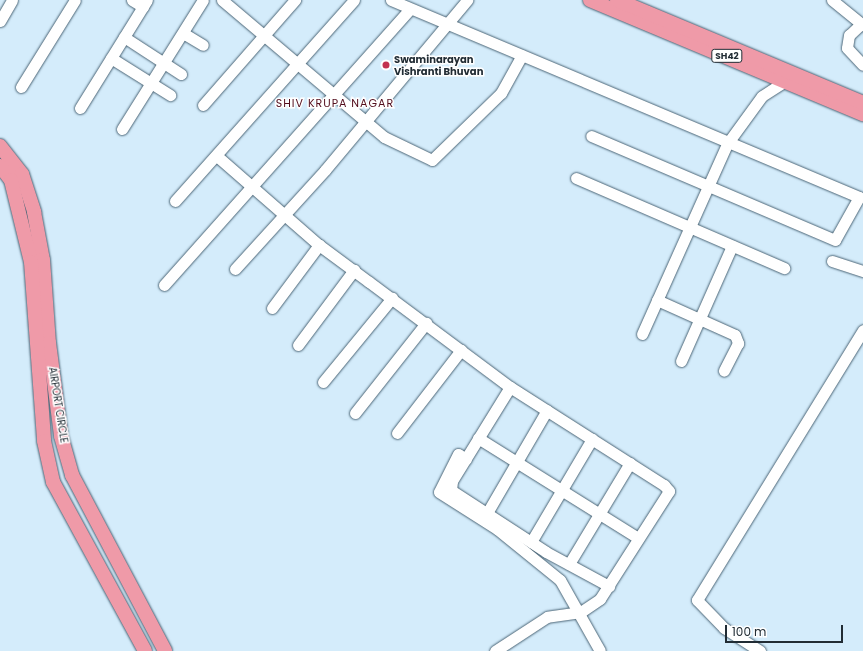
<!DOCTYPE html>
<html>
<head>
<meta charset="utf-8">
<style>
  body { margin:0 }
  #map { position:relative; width:863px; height:651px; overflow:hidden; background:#d4ecfb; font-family:Poppins,sans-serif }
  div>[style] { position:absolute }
  .roads { filter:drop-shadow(0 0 1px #4b6576) drop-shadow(0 0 1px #4b6576) }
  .minor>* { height:11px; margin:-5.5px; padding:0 5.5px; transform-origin:5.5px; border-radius:5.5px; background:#fff }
  .major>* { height:14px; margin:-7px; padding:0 7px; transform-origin:7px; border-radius:7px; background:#ef9aa8 }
  .dots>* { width:11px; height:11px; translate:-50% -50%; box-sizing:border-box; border:2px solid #fff; border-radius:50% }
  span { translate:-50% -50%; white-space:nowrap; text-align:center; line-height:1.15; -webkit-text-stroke:3px #fff; paint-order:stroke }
  .shield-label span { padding:1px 3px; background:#fff; border:1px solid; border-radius:3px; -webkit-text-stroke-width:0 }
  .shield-label { font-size:9px; color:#212c34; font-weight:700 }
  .poi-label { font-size:10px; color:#212c34; font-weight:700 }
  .left { translate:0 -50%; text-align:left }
  .street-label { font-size:10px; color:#212c34 }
  .neighbourhood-label { font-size:11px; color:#520d1c; letter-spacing:1px }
  .scale { position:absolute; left:725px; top:625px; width:118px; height:18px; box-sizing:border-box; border:2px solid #212c34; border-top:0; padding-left:5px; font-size:12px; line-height:14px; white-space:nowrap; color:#212c34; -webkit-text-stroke:3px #fff; paint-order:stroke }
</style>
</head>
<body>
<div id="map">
  <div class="roads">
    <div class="minor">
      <i style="left:132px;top:0;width:13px;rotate:32deg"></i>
      <i style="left:222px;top:0;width:212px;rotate:40.2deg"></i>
      <i style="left:384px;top:137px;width:53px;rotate:25.6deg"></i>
      <i style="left:432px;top:160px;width:96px;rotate:-44.2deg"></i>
      <i style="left:501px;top:93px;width:43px;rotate:-61.1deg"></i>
      <i style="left:391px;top:0;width:508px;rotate:22.83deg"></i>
      <i style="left:859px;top:197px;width:49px;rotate:119.2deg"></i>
      <i style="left:835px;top:240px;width:265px;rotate:-156.9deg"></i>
      <i style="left:832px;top:0;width:40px;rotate:39deg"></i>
      <i style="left:0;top:21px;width:24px;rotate:-60deg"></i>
      <i style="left:861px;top:24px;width:16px;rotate:137deg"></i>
      <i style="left:849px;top:35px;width:13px;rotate:99deg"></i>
      <i style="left:847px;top:48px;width:23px;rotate:47deg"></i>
      <i style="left:183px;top:33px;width:23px;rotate:31deg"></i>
      <i style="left:124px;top:37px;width:68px;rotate:33deg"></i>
      <i style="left:111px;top:58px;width:70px;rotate:32.1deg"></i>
      <i style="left:21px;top:87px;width:102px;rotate:-58.2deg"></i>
      <i style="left:203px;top:105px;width:140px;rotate:-48.8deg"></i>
      <i style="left:80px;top:108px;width:127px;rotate:-58.2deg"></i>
      <i style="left:122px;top:129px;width:152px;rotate:-57.9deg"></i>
      <i style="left:218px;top:157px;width:134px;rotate:41.1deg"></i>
      <i style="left:319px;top:245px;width:62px;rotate:36.5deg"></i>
      <i style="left:369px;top:282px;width:176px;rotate:36.7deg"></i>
      <i style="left:510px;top:387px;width:183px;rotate:32.5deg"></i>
      <i style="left:664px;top:485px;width:8px;rotate:50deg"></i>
      <i style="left:669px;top:491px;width:128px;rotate:122.6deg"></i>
      <i style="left:600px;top:599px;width:23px;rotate:146deg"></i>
      <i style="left:581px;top:612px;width:34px;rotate:172deg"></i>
      <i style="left:547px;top:617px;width:62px;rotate:146.8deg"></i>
      <i style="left:576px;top:178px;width:227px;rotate:23.4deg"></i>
      <i style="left:175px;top:201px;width:269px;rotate:-48.3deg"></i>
      <i style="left:832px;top:261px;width:33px;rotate:18deg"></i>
      <i style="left:235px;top:269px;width:134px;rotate:-47.7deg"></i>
      <i style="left:325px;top:170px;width:222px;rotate:-50.1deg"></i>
      <i style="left:164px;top:285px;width:370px;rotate:-48.3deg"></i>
      <i style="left:657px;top:300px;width:85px;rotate:24.2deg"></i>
      <i style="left:735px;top:335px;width:9px;rotate:69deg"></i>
      <i style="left:738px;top:343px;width:31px;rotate:117deg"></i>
      <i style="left:272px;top:308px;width:79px;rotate:-53.3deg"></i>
      <i style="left:642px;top:334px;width:208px;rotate:-65.9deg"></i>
      <i style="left:727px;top:144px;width:59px;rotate:-53.9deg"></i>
      <i style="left:762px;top:96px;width:27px;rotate:-33deg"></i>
      <i style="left:298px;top:345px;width:94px;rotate:-53.3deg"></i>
      <i style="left:681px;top:361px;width:126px;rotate:-66.1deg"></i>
      <i style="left:323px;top:382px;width:109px;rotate:-50.6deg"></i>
      <i style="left:510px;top:387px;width:110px;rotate:121.7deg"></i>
      <i style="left:452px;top:481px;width:9px;rotate:96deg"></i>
      <i style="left:451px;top:490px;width:113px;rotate:33.1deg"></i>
      <i style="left:546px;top:552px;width:72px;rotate:28.4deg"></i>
      <i style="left:355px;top:413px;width:115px;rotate:-51.7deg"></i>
      <i style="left:397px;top:433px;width:105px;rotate:-52.4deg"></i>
      <i style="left:478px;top:438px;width:189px;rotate:32deg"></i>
      <i style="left:466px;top:459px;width:9px;rotate:-148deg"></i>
      <i style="left:458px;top:454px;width:42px;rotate:116.6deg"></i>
      <i style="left:439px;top:492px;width:69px;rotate:32.5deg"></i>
      <i style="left:497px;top:529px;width:81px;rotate:39deg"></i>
      <i style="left:560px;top:580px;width:81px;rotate:60.6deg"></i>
      <i style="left:487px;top:513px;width:119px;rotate:-59.8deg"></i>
      <i style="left:531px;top:542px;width:120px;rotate:-59.4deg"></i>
      <i style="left:569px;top:564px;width:118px;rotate:-58.9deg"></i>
      <i style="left:760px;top:651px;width:43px;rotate:-147.4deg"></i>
      <i style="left:724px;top:628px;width:39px;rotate:-134deg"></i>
      <i style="left:697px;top:600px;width:317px;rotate:-58.4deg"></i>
    </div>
    <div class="major">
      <i style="left:590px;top:0;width:296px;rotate:22.7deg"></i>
      <i style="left:617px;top:0;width:267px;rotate:22.7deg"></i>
      <i style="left:0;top:146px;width:36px;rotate:52deg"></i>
      <i style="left:22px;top:174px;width:40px;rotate:72deg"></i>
      <i style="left:34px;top:212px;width:49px;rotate:79.4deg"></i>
      <i style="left:43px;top:260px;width:83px;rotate:85.9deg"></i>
      <i style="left:49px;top:343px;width:94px;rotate:82.6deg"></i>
      <i style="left:61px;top:436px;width:41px;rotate:74.2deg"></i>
      <i style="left:72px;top:475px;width:199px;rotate:62.1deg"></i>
      <i style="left:0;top:166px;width:18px;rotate:52deg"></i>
      <i style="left:11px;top:180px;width:84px;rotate:76.3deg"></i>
      <i style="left:31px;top:262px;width:179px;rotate:85.8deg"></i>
      <i style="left:44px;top:441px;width:42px;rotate:77.6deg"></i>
      <i style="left:53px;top:482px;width:192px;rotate:61.4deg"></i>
    </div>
  </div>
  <div class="dots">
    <i style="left:386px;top:65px;background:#c23250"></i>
  </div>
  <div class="shield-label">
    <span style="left:727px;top:56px">SH42</span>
  </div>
  <div class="poi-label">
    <span class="left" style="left:394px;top:65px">Swaminarayan<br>Vishranti Bhuvan</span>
  </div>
  <div class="street-label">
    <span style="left:58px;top:405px;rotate:81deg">AIRPORT CIRCLE</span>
  </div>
  <div class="neighbourhood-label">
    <span style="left:335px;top:103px">SHIV KRUPA NAGAR</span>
  </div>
  <div class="scale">100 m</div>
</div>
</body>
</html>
